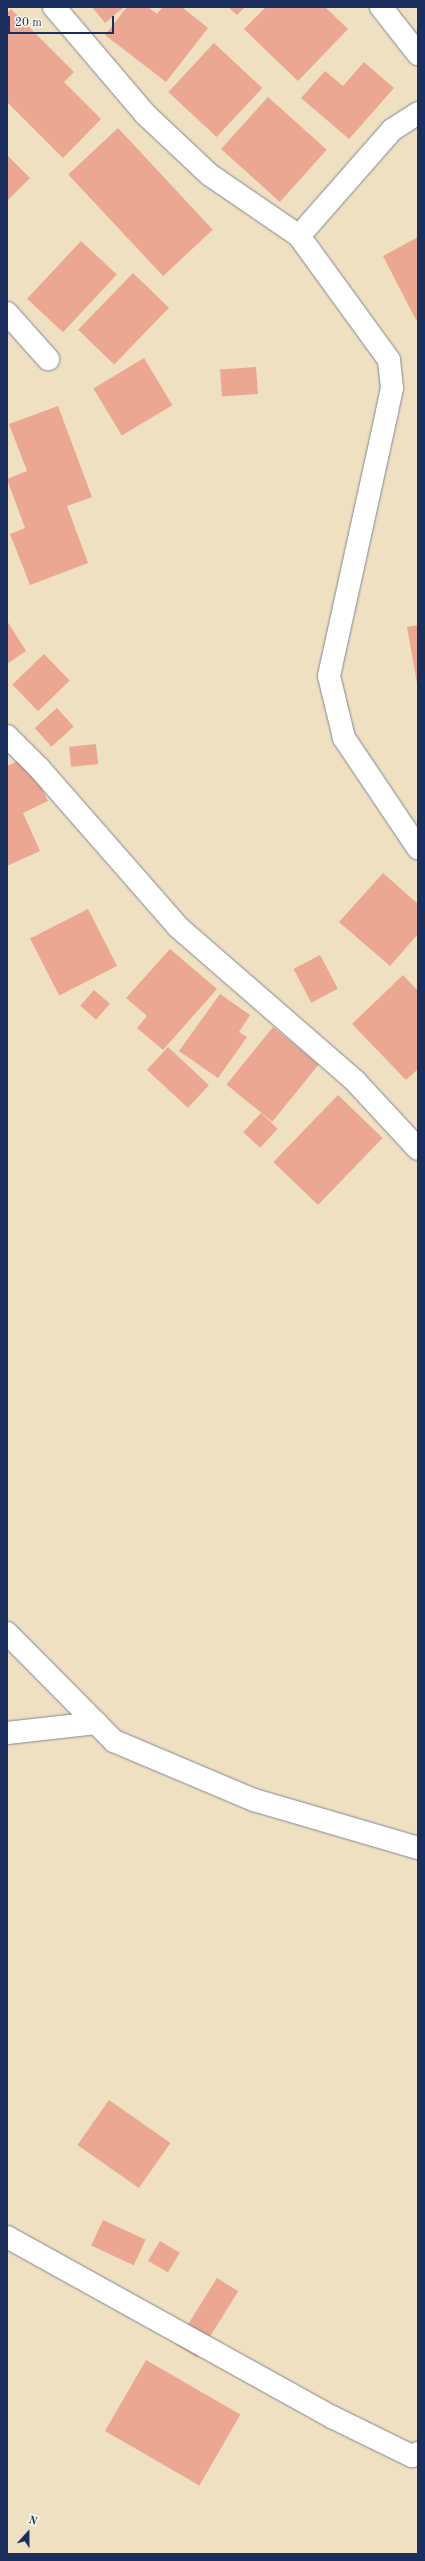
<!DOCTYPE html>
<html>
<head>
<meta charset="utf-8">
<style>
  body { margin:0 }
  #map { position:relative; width:425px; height:2561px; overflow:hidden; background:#efe0c1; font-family:"Old Standard TT",serif }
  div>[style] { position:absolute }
  .building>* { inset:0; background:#eba791; transform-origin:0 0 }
  .roads { filter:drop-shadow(0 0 1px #858890) drop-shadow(0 0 1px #858890) }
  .minor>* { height:22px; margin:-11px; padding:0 11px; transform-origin:11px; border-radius:11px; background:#fff }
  span { translate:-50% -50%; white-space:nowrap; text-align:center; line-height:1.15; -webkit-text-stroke:3px #fbf7ec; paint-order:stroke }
  .frame { position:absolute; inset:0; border:8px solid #1b2f5e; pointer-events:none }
  .north { position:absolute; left:8px; top:2513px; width:40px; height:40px; -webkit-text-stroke:3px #fbf7ec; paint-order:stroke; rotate:21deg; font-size:11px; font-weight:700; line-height:16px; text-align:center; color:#1b2f5e }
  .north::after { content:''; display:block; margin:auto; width:14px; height:18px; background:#1b2f5e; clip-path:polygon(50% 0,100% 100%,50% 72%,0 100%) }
  .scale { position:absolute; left:8px; top:16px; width:106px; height:18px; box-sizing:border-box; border:2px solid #1b2f5e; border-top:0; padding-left:5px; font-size:12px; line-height:14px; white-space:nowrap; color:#1b2f5e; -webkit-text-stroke:3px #fbf7ec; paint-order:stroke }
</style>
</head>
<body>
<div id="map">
  <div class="building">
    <i style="clip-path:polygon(92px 7px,124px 7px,105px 23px)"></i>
    <i style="clip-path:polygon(127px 7px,148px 7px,157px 14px,163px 7px,182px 7px,208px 28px,166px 82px,105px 35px)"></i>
    <i style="clip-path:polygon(228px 7px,245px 7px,237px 15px)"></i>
    <i style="clip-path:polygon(266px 7px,325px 7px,348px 29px,298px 81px,244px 29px)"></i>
    <i style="clip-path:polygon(11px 9px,74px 72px,64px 82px,101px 119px,63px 158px,7px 102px,7px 13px)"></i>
    <i style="left:214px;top:43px;width:66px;height:67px;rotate:43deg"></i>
    <i style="clip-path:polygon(364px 62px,394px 88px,349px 139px,301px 98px,325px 71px,343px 86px)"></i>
    <i style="left:268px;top:97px;width:79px;height:70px;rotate:42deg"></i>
    <i style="left:118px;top:128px;width:139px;height:68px;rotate:47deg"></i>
    <i style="clip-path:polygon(7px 155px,30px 178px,7px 201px)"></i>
    <i style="clip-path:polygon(418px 237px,418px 318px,416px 320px,383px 256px)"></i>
    <i style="left:81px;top:241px;width:49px;height:79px;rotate:43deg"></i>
    <i style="left:133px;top:273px;width:50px;height:79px;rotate:44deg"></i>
    <i style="left:144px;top:358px;width:55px;height:59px;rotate:59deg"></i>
    <i style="left:256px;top:367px;width:27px;height:36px;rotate:86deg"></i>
    <i style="clip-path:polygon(58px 406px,92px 497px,67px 506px,88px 563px,30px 585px,10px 534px,25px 528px,7px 479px,27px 471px,9px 424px)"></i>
    <i style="clip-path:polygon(7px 621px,26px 651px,7px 664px)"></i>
    <i style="clip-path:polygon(418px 625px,418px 682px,417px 683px,407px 627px)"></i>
    <i style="left:44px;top:654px;width:37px;height:44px;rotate:46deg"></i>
    <i style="left:57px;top:708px;width:25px;height:30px;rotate:48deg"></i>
    <i style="left:96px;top:744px;width:20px;height:27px;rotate:84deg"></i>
    <i style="clip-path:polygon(27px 757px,48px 801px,23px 813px,40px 851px,7px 866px,7px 766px)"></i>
    <i style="clip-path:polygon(383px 873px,418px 904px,418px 934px,390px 966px,339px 922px)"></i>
    <i style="left:88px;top:909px;width:64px;height:65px;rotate:63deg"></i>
    <i style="clip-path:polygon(170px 949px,217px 989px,163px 1050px,137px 1028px,147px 1016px,126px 998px)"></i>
    <i style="left:320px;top:955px;width:38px;height:30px;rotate:62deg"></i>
    <i style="clip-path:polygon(403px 975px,418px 991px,418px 1069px,406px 1080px,352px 1024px)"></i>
    <i style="left:94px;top:990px;width:21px;height:21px;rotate:41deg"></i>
    <i style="clip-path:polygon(220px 994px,250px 1015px,239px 1032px,247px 1037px,218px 1078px,179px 1051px)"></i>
    <i style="left:273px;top:1027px;width:59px;height:74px;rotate:39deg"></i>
    <i style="left:168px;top:1047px;width:56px;height:31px;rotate:43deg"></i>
    <i style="left:338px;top:1095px;width:62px;height:93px;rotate:44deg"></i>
    <i style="left:261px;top:1113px;width:23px;height:26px;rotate:43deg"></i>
    <i style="left:109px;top:2100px;width:75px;height:55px;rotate:35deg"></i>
    <i style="left:103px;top:2220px;width:47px;height:28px;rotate:25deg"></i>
    <i style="left:160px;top:2241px;width:23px;height:23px;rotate:31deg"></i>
    <i style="left:217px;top:2278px;width:25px;height:78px;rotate:32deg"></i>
    <i style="left:146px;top:2360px;width:109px;height:82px;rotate:30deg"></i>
  </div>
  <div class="roads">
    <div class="minor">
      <i style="left:54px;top:7px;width:140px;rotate:49.6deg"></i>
      <i style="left:145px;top:114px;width:89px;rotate:43.2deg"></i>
      <i style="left:210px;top:175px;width:108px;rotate:34.4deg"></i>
      <i style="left:299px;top:236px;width:153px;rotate:54deg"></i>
      <i style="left:389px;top:360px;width:28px;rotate:84deg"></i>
      <i style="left:392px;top:388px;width:25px;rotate:102deg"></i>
      <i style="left:387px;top:412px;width:270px;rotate:102.4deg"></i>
      <i style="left:329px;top:676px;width:64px;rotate:76.4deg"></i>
      <i style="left:344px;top:738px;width:133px;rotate:56.1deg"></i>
      <i style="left:381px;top:7px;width:60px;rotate:51.8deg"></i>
      <i style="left:299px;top:236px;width:141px;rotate:-48.7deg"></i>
      <i style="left:392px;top:130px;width:31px;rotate:-33deg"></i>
      <i style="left:7px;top:313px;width:62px;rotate:48.3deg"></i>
      <i style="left:7px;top:736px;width:45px;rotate:45deg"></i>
      <i style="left:39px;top:768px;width:211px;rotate:48.8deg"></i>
      <i style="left:178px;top:927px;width:236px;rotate:41deg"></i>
      <i style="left:356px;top:1082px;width:91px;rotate:47.2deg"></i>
      <i style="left:7px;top:1633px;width:152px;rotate:45.3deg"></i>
      <i style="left:114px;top:1741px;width:152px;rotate:22.9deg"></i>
      <i style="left:254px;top:1800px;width:171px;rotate:16.3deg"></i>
      <i style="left:7px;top:1733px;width:90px;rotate:-6.4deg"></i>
      <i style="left:7px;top:2237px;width:372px;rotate:29deg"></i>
      <i style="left:332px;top:2417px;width:89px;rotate:26deg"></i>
      <i style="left:412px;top:2456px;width:7px;rotate:-27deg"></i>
    </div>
  </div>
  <div class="frame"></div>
  <div class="north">N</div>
  <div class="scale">20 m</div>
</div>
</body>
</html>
